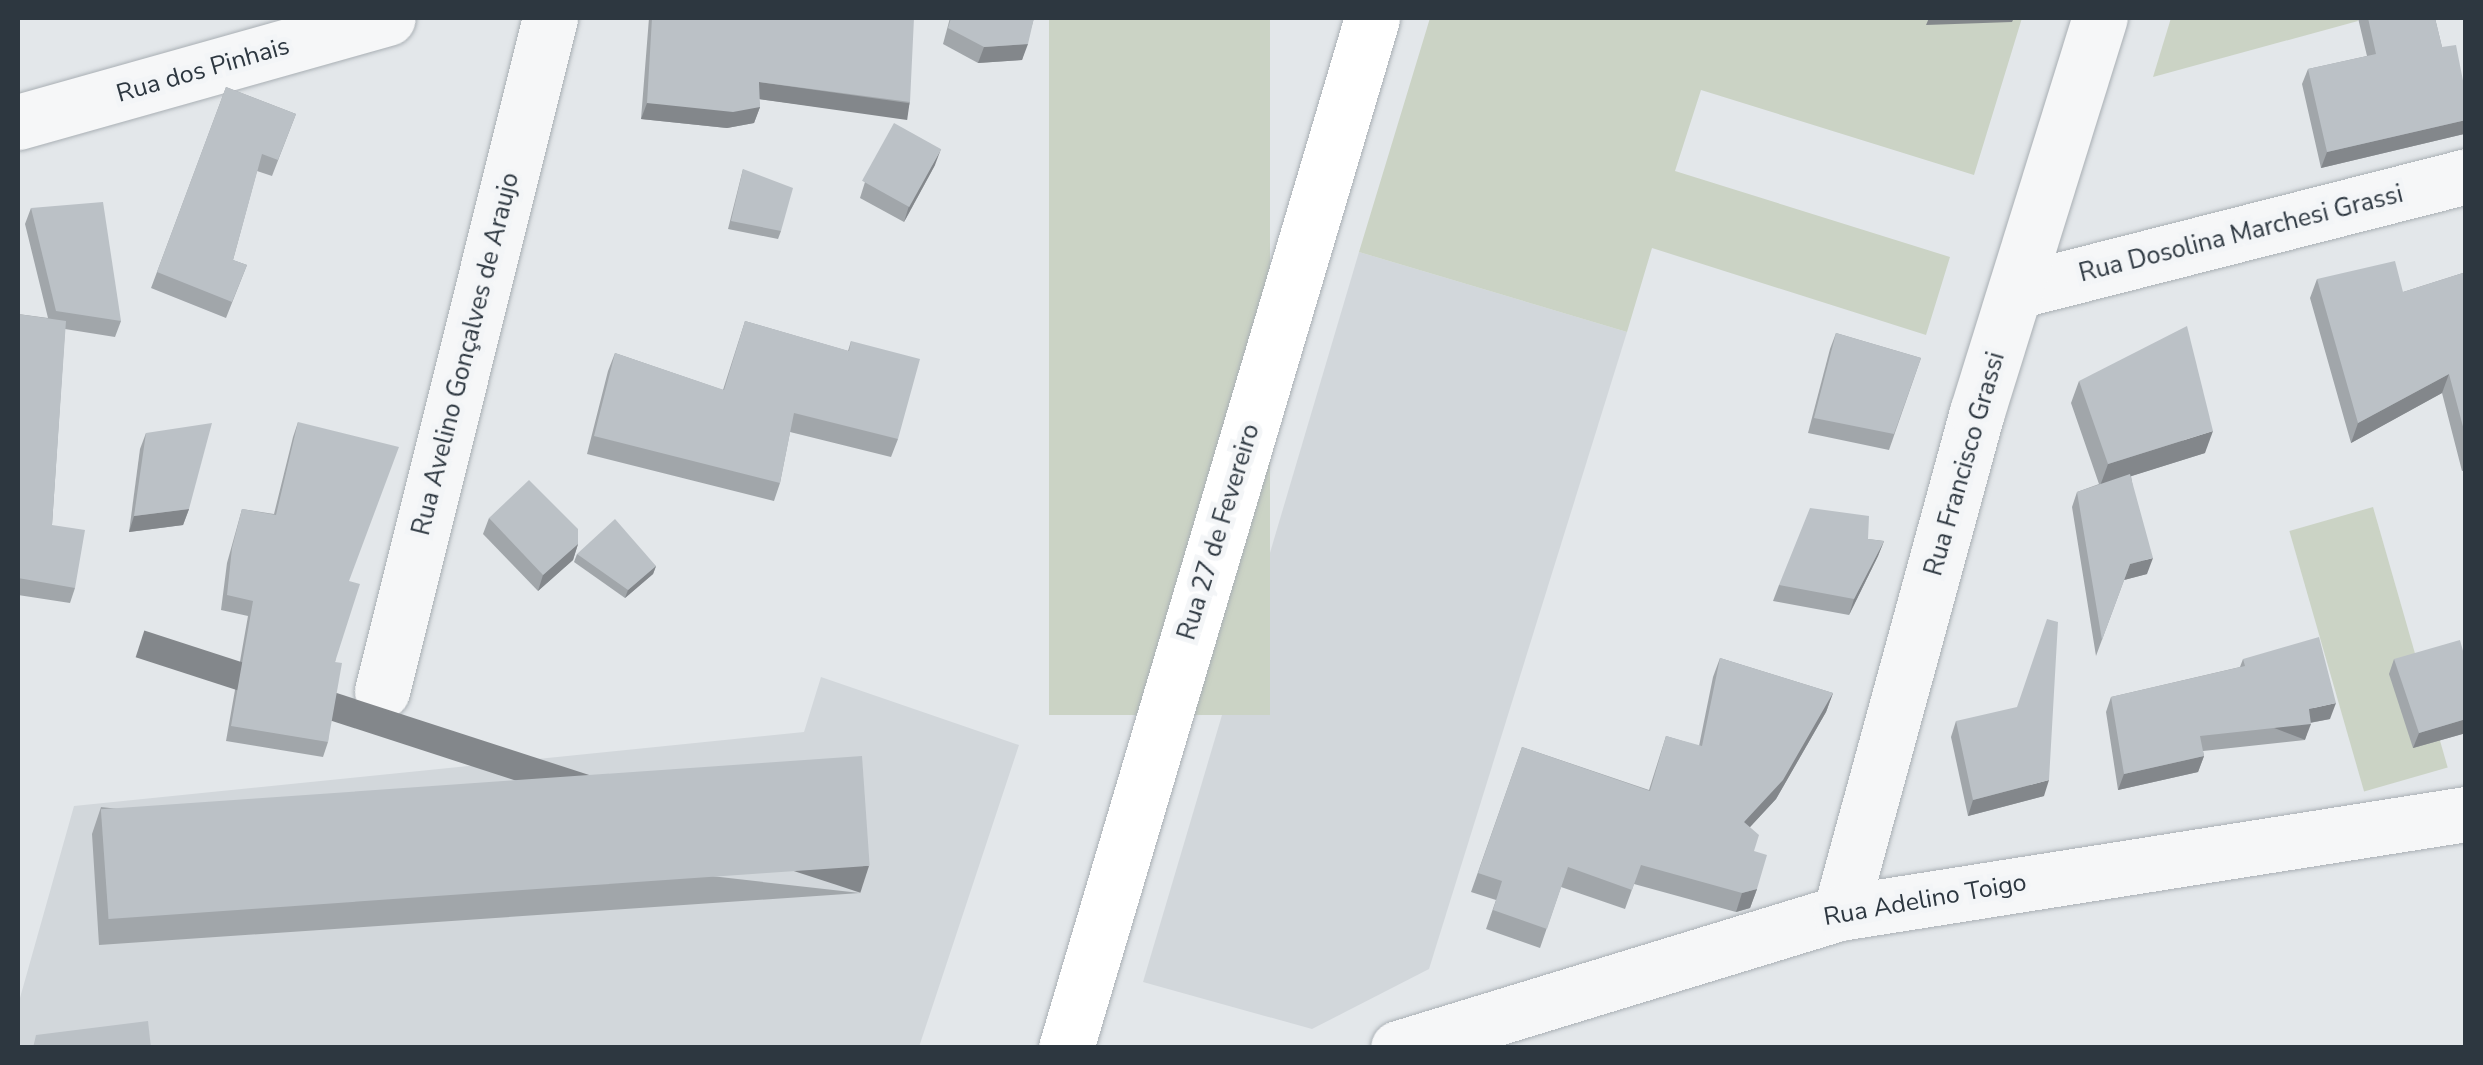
<!DOCTYPE html>
<html>
<head>
<meta charset="utf-8">
<style>
  body { margin:0 }
  #map { position:relative; width:2483px; height:1065px; overflow:hidden; background:#e3e7ea; font-family:"Nunito Sans",sans-serif }
  div>[style] { position:absolute }
  .built>* { inset:0; background:#d2d7db }
  .green>* { inset:0; background:#cbd3c5; transform-origin:0 0 }
  .roads { filter:drop-shadow(0 0 2px #a9afb4) drop-shadow(0 0 2px #a9afb4) }
  .minor>* { height:55px; margin:-27.5px; padding:0 27.5px; transform-origin:27.5px; border-radius:27.5px; background:#f6f7f8 }
  .major>* { height:55px; margin:-27.5px; padding:0 27.5px; transform-origin:27.5px; border-radius:27.5px; background:#fff }
  .wall>* { inset:0; background:#a1a6aa }
  .shaded-wall>* { inset:0; background:#83878b; transform-origin:0 0 }
  .building>* { inset:0; background:#bbc1c6; transform-origin:0 0 }
  span { translate:-50% -50%; white-space:nowrap; text-align:center; line-height:1.15; -webkit-text-stroke:10px #f3f5f7; paint-order:stroke }
  .street-label { font-size:25px; color:#2d3740 }
  .frame { position:absolute; inset:0; border:20px solid #2d3740; pointer-events:none }
</style>
</head>
<body>
<div id="map">
  <div class="built">
    <i style="clip-path:polygon(1359px 252px,1627px 332px,1429px 969px,1312px 1029px,1143px 982px)"></i>
    <i style="clip-path:polygon(821px 677px,1019px 745px,919px 1047px,18px 1048px,18px 1005px,74px 806px,804px 732px)"></i>
  </div>
  <div class="green">
    <i style="left:1049px;top:18px;width:221px;height:697px"></i>
    <i style="clip-path:polygon(1430px 18px,2022px 18px,1974px 175px,1701px 90px,1675px 171px,1950px 257px,1926px 335px,1652px 248px,1627px 332px,1359px 252px)"></i>
    <i style="clip-path:polygon(2171px 18px,2357px 18px,2358px 21px,2153px 77px)"></i>
    <i style="left:2373px;top:507px;width:271px;height:87px;rotate:74deg"></i>
  </div>
  <div class="roads">
    <div class="minor">
      <i style="left:18px;top:122px;width:384px;rotate:-15.7deg"></i>
      <i style="left:2016px;top:291px;width:464px;rotate:-14.3deg"></i>
      <i style="left:382px;top:691px;width:694px;rotate:-75.98deg"></i>
      <i style="left:1840px;top:913px;width:519px;rotate:-74.71deg"></i>
      <i style="left:1977px;top:412px;width:413px;rotate:-72.7deg"></i>
      <i style="left:1398px;top:1048px;width:462px;rotate:-17deg"></i>
      <i style="left:1840px;top:913px;width:634px;rotate:-8.99deg"></i>
    </div>
    <div class="major">
      <i style="left:1066px;top:1048px;width:1074px;rotate:-73.45deg"></i>
    </div>
  </div>
  <div class="wall">
    <i style="clip-path:polygon(649px 18px,899px 18px,910px 102px,905px 118px,759px 99px,760px 107px,754px 123px,727px 128px,641px 119px)"></i>
    <i style="clip-path:polygon(950px 18px,1034px 18px,1022px 60px,978px 63px,943px 44px)"></i>
    <i style="clip-path:polygon(2358px 18px,2435px 18px,2442px 47px,2466px 96px,2466px 130px,2464px 134px,2321px 168px,2302px 84px,2308px 69px,2367px 56px)"></i>
    <i style="clip-path:polygon(226px 87px,296px 114px,272px 176px,257px 171px,233px 260px,247px 265px,226px 318px,151px 288px)"></i>
    <i style="clip-path:polygon(935px 165px,904px 222px,860px 198px,865px 182px)"></i>
    <i style="clip-path:polygon(743px 169px,781px 231px,778px 239px,728px 229px)"></i>
    <i style="clip-path:polygon(31px 208px,121px 321px,115px 337px,65px 329px,52px 525px,75px 588px,70px 603px,18px 595px,18px 314px,48px 318px,25px 224px)"></i>
    <i style="clip-path:polygon(2466px 272px,2466px 470px,2462px 471px,2442px 393px,2351px 443px,2310px 298px,2317px 279px,2403px 292px)"></i>
    <i style="clip-path:polygon(745px 321px,848px 351px,851px 341px,898px 439px,891px 457px,790px 432px,780px 483px,774px 501px,587px 454px,608px 371px,615px 353px,723px 390px)"></i>
    <i style="clip-path:polygon(1836px 333px,1921px 358px,1889px 450px,1808px 433px,1830px 349px)"></i>
    <i style="clip-path:polygon(2079px 381px,2205px 453px,2131px 476px,2147px 574px,2124px 580px,2096px 656px,2072px 507px,2077px 492px,2099px 484px,2071px 403px)"></i>
    <i style="clip-path:polygon(298px 422px,349px 581px,335px 662px,328px 742px,323px 757px,226px 741px,248px 616px,221px 610px,227px 563px,242px 509px,274px 514px,293px 437px)"></i>
    <i style="clip-path:polygon(146px 433px,189px 509px,183px 525px,129px 532px,140px 449px)"></i>
    <i style="clip-path:polygon(489px 518px,578px 544px,573px 560px,538px 591px,483px 534px)"></i>
    <i style="clip-path:polygon(1868px 539px,1884px 541px,1878px 556px,1849px 615px,1773px 601px,1779px 585px)"></i>
    <i style="clip-path:polygon(577px 554px,656px 566px,653px 574px,625px 598px,574px 562px)"></i>
    <i style="clip-path:polygon(1720px 658px,1833px 693px,1826px 712px,1776px 799px,1750px 827px,1757px 889px,1750px 908px,1736px 912px,1634px 884px,1625px 909px,1561px 887px,1540px 948px,1486px 929px,1496px 900px,1471px 892px,1522px 747px,1649px 790px,1666px 736px,1699px 746px,1713px 677px)"></i>
    <i style="clip-path:polygon(2243px 659px,2330px 719px,2310px 723px,2305px 740px,2203px 751px,2204px 756px,2198px 772px,2118px 790px,2106px 712px,2111px 697px,2240px 667px)"></i>
    <i style="clip-path:polygon(2394px 659px,2466px 662px,2466px 733px,2413px 748px,2389px 674px)"></i>
    <i style="clip-path:polygon(1956px 721px,2044px 796px,1968px 816px,1951px 737px)"></i>
    <i style="clip-path:polygon(101px 807px,860px 893px,99px 945px,92px 834px)"></i>
  </div>
  <div class="shaded-wall">
    <i style="clip-path:polygon(1929px 18px,2014px 18px,2012px 22px,1926px 25px)"></i>
    <i style="clip-path:polygon(1028px 44px,1022px 60px,978px 63px,984px 47px)"></i>
    <i style="left:759px;top:82px;width:152px;height:17px;rotate:8deg"></i>
    <i style="clip-path:polygon(647px 103px,760px 107px,754px 123px,727px 128px,641px 119px)"></i>
    <i style="clip-path:polygon(2466px 120px,2464px 134px,2321px 168px,2327px 152px)"></i>
    <i style="clip-path:polygon(941px 149px,935px 165px,904px 222px,909px 206px)"></i>
    <i style="clip-path:polygon(2449px 374px,2442px 393px,2351px 443px,2358px 423px)"></i>
    <i style="clip-path:polygon(2213px 431px,2205px 453px,2100px 486px,2108px 464px)"></i>
    <i style="clip-path:polygon(189px 509px,183px 525px,129px 532px,134px 516px)"></i>
    <i style="clip-path:polygon(1884px 541px,1878px 556px,1849px 615px,1854px 599px)"></i>
    <i style="clip-path:polygon(578px 544px,573px 560px,538px 591px,543px 575px)"></i>
    <i style="clip-path:polygon(2153px 558px,2147px 574px,2124px 580px,2096px 656px,2130px 564px)"></i>
    <i style="clip-path:polygon(656px 566px,653px 574px,625px 598px,628px 590px)"></i>
    <i style="clip-path:polygon(1833px 693px,1826px 712px,1776px 799px,1737px 841px,1744px 822px)"></i>
    <i style="clip-path:polygon(2336px 703px,2330px 719px,2303px 724px,2309px 709px)"></i>
    <i style="clip-path:polygon(2466px 719px,2466px 733px,2413px 748px,2419px 733px)"></i>
    <i style="left:2311px;top:724px;width:17px;height:112px;rotate:111deg"></i>
    <i style="clip-path:polygon(2204px 756px,2198px 772px,2118px 790px,2124px 774px)"></i>
    <i style="clip-path:polygon(2049px 780px,2044px 796px,1968px 816px,1973px 800px)"></i>
    <i style="left:869px;top:866px;width:28px;height:762px;rotate:108deg"></i>
    <i style="clip-path:polygon(1757px 889px,1750px 908px,1736px 912px,1742px 893px)"></i>
  </div>
  <div class="building">
    <i style="clip-path:polygon(652px 18px,914px 18px,910px 102px,759px 82px,760px 107px,733px 112px,647px 103px)"></i>
    <i style="clip-path:polygon(951px 18px,1034px 18px,1028px 44px,984px 47px,948px 28px)"></i>
    <i style="clip-path:polygon(2368px 18px,2435px 18px,2442px 47px,2456px 45px,2466px 96px,2466px 120px,2327px 152px,2308px 69px,2376px 54px)"></i>
    <i style="clip-path:polygon(226px 87px,296px 114px,278px 160px,262px 154px,233px 260px,247px 265px,232px 302px,157px 272px)"></i>
    <i style="left:894px;top:123px;width:54px;height:66px;rotate:29deg"></i>
    <i style="clip-path:polygon(743px 169px,793px 188px,781px 231px,731px 221px)"></i>
    <i style="clip-path:polygon(103px 202px,121px 321px,56px 311px,31px 208px)"></i>
    <i style="clip-path:polygon(2395px 261px,2403px 292px,2466px 272px,2466px 438px,2449px 374px,2358px 423px,2317px 279px)"></i>
    <i style="clip-path:polygon(18px 314px,66px 321px,52px 525px,85px 530px,75px 588px,18px 578px)"></i>
    <i style="clip-path:polygon(745px 321px,849px 351px,851px 341px,920px 359px,898px 439px,794px 413px,780px 483px,594px 436px,615px 353px,724px 390px)"></i>
    <i style="clip-path:polygon(2187px 326px,2213px 431px,2108px 464px,2079px 381px)"></i>
    <i style="clip-path:polygon(1836px 333px,1921px 358px,1894px 434px,1814px 418px)"></i>
    <i style="clip-path:polygon(298px 422px,399px 447px,349px 581px,360px 584px,335px 662px,342px 663px,328px 742px,231px 726px,253px 601px,227px 595px,232px 548px,242px 509px,276px 515px)"></i>
    <i style="clip-path:polygon(212px 423px,189px 509px,134px 516px,146px 433px)"></i>
    <i style="clip-path:polygon(2130px 474px,2153px 558px,2130px 564px,2102px 640px,2077px 492px)"></i>
    <i style="clip-path:polygon(529px 480px,578px 529px,578px 544px,543px 575px,489px 518px)"></i>
    <i style="clip-path:polygon(1810px 508px,1869px 516px,1868px 539px,1884px 541px,1854px 599px,1779px 585px)"></i>
    <i style="clip-path:polygon(615px 519px,656px 566px,628px 590px,577px 554px)"></i>
    <i style="clip-path:polygon(2047px 619px,2058px 622px,2049px 780px,1973px 800px,1956px 721px,2017px 707px)"></i>
    <i style="clip-path:polygon(2319px 637px,2336px 703px,2309px 709px,2311px 724px,2200px 736px,2204px 756px,2124px 774px,2111px 697px,2245px 666px,2243px 659px)"></i>
    <i style="clip-path:polygon(2460px 640px,2466px 662px,2466px 719px,2419px 733px,2394px 659px)"></i>
    <i style="clip-path:polygon(1720px 658px,1833px 693px,1783px 780px,1744px 822px,1759px 835px,1754px 851px,1767px 855px,1757px 889px,1742px 893px,1641px 865px,1632px 890px,1568px 867px,1547px 929px,1493px 910px,1502px 881px,1478px 873px,1522px 747px,1650px 791px,1666px 736px,1702px 746px)"></i>
    <i style="left:862px;top:756px;width:110px;height:763px;rotate:86deg"></i>
    <i style="clip-path:polygon(148px 1021px,151px 1048px,33px 1048px,36px 1035px)"></i>
  </div>
  <div class="street-label">
    <span style="left:203px;top:70px;rotate:-16deg">Rua dos Pinhais</span>
    <span style="left:2241px;top:234px;rotate:-14deg">Rua Dosolina Marchesi Grassi</span>
    <span style="left:466px;top:354px;rotate:-76deg">Rua Avelino Gonçalves de Araujo</span>
    <span style="left:1965px;top:464px;rotate:-74deg">Rua Francisco Grassi</span>
    <span style="left:1219px;top:532px;rotate:-73deg">Rua 27 de Fevereiro</span>
    <span style="left:1925px;top:900px;rotate:-10deg">Rua Adelino Toigo</span>
  </div>
  <div class="frame"></div>
</div>
</body>
</html>
